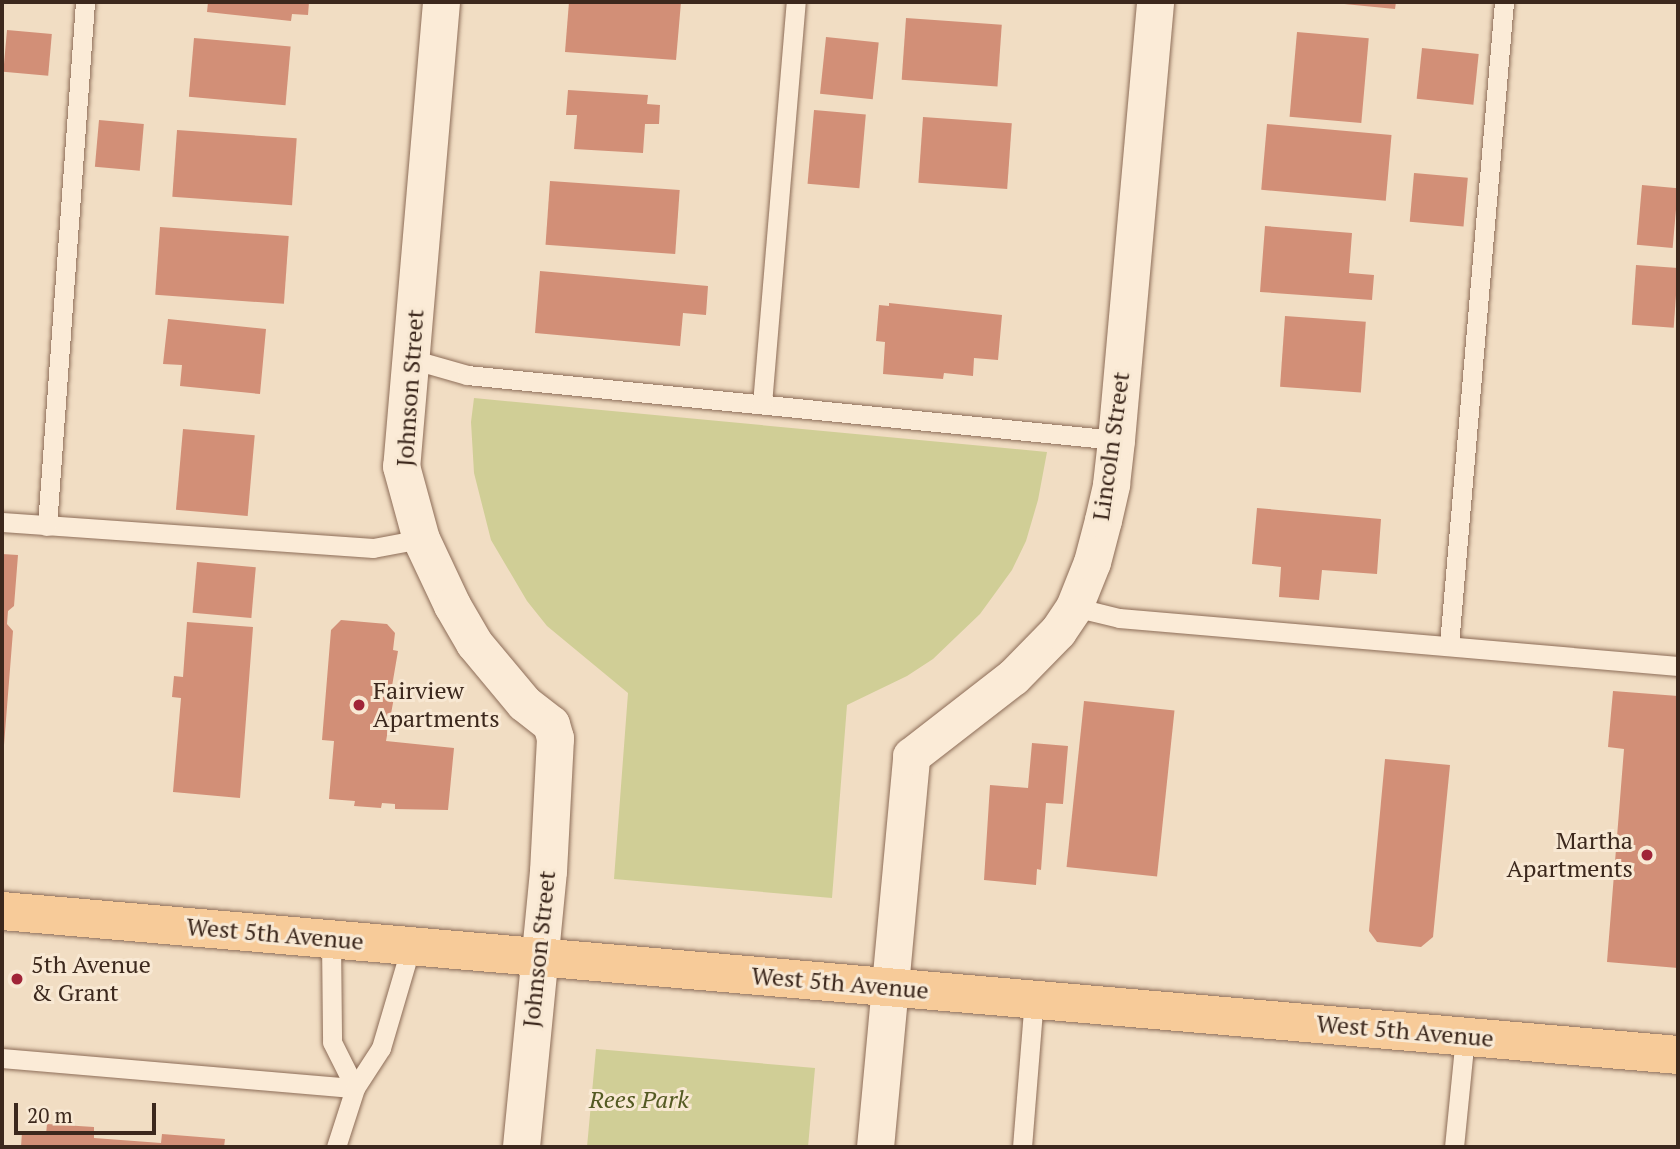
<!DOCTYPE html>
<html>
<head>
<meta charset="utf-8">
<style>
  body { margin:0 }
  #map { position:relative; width:1680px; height:1149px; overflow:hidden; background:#f1ddc3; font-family:"PT Serif",serif }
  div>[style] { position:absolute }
  .green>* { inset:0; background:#d0ce96 }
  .building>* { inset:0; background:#d28f77; transform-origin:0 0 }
  .roads { filter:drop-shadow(0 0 2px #8d6d58) drop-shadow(0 0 2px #8d6d58) }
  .lane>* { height:19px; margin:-9.5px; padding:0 9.5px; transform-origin:9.5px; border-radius:9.5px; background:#fbebd7 }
  .street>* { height:37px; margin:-18.5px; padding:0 18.5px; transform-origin:18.5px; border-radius:18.5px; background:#fbebd7 }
  .primary>* { height:38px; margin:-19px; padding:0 19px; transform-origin:19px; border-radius:19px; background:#f7cb99 }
  .dots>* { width:19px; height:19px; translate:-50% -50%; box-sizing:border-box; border:4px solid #f8e8d3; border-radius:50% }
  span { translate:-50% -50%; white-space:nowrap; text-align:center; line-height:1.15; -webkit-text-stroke:6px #f8e8d3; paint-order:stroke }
  .street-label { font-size:24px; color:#3c281d }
  .poi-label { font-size:24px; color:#3c281d }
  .left { translate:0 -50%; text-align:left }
  .right { translate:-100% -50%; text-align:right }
  .park-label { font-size:24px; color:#545a23; font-style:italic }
  .frame { position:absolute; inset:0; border:4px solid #3c281d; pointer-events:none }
  .scale { position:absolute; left:14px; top:1103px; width:142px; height:32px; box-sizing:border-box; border:4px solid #3c281d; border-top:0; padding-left:9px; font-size:21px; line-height:24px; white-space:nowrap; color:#3c281d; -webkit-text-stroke:5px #f8e8d3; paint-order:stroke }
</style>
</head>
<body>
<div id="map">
  <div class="green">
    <i style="clip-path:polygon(474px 398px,1047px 452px,1038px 500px,1026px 541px,1012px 570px,980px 614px,933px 659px,907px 676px,847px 705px,832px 898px,614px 879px,628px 693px,547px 626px,527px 601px,491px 540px,474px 473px,471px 422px)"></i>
    <i style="clip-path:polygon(596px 1049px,815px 1068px,808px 1147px,587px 1147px)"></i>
  </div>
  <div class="building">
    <i style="clip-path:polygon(208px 2px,309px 2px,308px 15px,292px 14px,291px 21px,207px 12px)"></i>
    <i style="clip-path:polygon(569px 2px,681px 2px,676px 60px,565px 52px)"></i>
    <i style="clip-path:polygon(1324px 2px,1396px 2px,1395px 9px)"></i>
    <i style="left:906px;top:18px;width:96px;height:62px;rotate:4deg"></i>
    <i style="left:7px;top:30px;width:45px;height:42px;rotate:5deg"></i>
    <i style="left:1297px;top:32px;width:72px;height:85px;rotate:5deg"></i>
    <i style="left:826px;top:37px;width:53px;height:57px;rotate:6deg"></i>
    <i style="left:194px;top:38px;width:97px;height:59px;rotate:5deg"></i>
    <i style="left:1422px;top:48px;width:57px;height:51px;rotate:6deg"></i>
    <i style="clip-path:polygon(568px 90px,648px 95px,647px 104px,660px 105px,659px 124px,645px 124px,643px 153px,574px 149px,577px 115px,566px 115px)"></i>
    <i style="left:814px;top:110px;width:52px;height:74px;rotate:5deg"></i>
    <i style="left:923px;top:117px;width:89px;height:66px;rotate:4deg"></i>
    <i style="left:99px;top:120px;width:45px;height:47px;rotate:5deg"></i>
    <i style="left:1267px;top:124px;width:125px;height:66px;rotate:5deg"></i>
    <i style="left:177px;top:130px;width:120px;height:67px;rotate:4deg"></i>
    <i style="left:1414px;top:173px;width:54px;height:49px;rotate:5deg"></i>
    <i style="left:550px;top:181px;width:130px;height:64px;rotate:4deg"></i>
    <i style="left:1642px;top:185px;width:36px;height:60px;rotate:5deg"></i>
    <i style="clip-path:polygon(1265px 226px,1352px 233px,1349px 273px,1374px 275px,1372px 300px,1260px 292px)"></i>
    <i style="left:160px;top:227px;width:129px;height:68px;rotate:4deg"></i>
    <i style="left:1636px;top:265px;width:42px;height:60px;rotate:4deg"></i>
    <i style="clip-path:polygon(540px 271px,708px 286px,706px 315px,683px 313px,680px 346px,535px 333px)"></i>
    <i style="clip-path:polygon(889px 303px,1002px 315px,998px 360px,974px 358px,973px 376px,944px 373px,943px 379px,883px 374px,885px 342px,876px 341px,879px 305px,889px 306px)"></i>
    <i style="left:1285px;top:316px;width:81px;height:71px;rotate:4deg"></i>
    <i style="clip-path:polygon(168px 319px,266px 329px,260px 394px,180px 386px,182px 365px,163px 364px)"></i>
    <i style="left:183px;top:429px;width:72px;height:81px;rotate:5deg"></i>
    <i style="clip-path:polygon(1257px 508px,1381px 519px,1377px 574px,1322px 570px,1319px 600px,1279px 597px,1281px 567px,1252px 564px)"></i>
    <i style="clip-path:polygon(2px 554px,18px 555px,14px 606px,8px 611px,7px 624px,13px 631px,4px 745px)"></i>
    <i style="left:197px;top:562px;width:59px;height:51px;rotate:5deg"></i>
    <i style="clip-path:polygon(341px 620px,387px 624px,395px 633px,393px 650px,398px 651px,391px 692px,395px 692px,386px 741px,454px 748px,448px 810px,395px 809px,395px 804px,382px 803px,381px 808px,354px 806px,355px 801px,329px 799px,334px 741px,322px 740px,331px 630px)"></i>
    <i style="clip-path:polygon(187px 622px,253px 627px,240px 798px,173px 792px,181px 698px,172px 697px,174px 676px,183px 677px)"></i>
    <i style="clip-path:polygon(1613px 691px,1678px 696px,1678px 968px,1607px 962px,1624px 749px,1608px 747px)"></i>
    <i style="left:1084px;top:701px;width:91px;height:167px;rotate:6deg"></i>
    <i style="clip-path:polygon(1032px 743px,1068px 746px,1063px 804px,1046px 803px,1041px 870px,1037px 869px,1036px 885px,984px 880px,990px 785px,1028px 788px)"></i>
    <i style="clip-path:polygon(1385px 759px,1450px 765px,1433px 937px,1421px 947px,1377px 942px,1369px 931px)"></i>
    <i style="clip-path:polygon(47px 1124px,94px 1127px,94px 1138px,161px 1143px,162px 1134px,225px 1139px,224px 1147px,21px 1147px,22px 1132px,46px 1134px)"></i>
  </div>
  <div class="roads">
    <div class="lane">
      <i style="left:411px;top:359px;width:58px;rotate:15.9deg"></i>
      <i style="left:467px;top:375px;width:652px;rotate:5.72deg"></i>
      <i style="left:762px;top:404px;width:403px;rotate:-85.2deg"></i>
      <i style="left:2px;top:522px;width:372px;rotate:4deg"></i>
      <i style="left:373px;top:548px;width:49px;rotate:-10.6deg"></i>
      <i style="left:47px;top:526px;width:525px;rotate:-85.85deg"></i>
      <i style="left:1074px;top:607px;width:46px;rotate:13.7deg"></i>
      <i style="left:1119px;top:618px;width:561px;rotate:4.91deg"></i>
      <i style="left:1449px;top:645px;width:645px;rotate:-85.11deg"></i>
      <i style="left:331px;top:939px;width:103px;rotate:89.4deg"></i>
      <i style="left:332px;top:1042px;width:51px;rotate:63.4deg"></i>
      <i style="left:2px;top:1058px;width:354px;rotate:4.9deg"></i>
      <i style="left:336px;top:1147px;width:62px;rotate:-72.1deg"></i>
      <i style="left:355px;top:1088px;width:48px;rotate:-57deg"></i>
      <i style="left:381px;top:1048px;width:106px;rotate:-73.6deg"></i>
      <i style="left:1022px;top:1147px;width:148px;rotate:-85.4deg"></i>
      <i style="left:1454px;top:1147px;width:112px;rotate:-84.3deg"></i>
    </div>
    <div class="street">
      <i style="left:441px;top:2px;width:466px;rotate:94.9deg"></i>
      <i style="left:401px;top:466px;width:76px;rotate:74.7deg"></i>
      <i style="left:421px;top:539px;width:73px;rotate:64.8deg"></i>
      <i style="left:452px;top:605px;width:44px;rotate:59.9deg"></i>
      <i style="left:474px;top:643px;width:78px;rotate:50.2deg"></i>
      <i style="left:524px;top:703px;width:34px;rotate:38deg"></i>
      <i style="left:551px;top:724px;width:15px;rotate:74deg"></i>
      <i style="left:555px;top:738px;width:133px;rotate:93deg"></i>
      <i style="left:548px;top:871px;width:277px;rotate:95.6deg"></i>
      <i style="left:875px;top:1147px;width:393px;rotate:-84.7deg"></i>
      <i style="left:911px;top:756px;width:129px;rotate:-37.8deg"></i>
      <i style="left:1013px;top:677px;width:64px;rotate:-45.6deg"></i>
      <i style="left:1058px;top:631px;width:29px;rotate:-56deg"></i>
      <i style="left:1074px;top:607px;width:48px;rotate:-68.2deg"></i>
      <i style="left:1092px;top:562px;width:43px;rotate:-75.3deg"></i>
      <i style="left:1103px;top:520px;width:37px;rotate:-77deg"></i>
      <i style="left:1111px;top:484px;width:44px;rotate:-83.5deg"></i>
      <i style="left:1116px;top:440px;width:440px;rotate:-84.9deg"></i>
    </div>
    <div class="primary">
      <i style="left:2px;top:911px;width:1682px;rotate:4.91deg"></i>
    </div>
  </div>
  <div class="dots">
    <i style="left:359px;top:705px;background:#a02438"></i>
    <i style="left:1647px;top:855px;background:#a02438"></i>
    <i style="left:17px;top:979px;background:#a02438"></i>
  </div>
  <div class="street-label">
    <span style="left:410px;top:388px;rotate:-86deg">Johnson Street</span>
    <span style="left:1111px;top:446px;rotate:-82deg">Lincoln Street</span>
    <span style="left:275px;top:934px;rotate:5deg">West 5th Avenue</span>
    <span style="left:539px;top:949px;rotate:-84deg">Johnson Street</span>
    <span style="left:840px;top:983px;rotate:5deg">West 5th Avenue</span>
    <span style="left:1405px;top:1031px;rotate:5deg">West 5th Avenue</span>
  </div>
  <div class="poi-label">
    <span class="left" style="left:373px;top:705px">Fairview<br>Apartments</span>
    <span class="right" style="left:1633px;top:855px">Martha<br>Apartments</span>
    <span class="left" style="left:31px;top:979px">5th Avenue<br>&amp; Grant</span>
  </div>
  <div class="park-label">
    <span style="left:639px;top:1100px">Rees Park</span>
  </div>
  <div class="frame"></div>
  <div class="scale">20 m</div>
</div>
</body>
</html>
